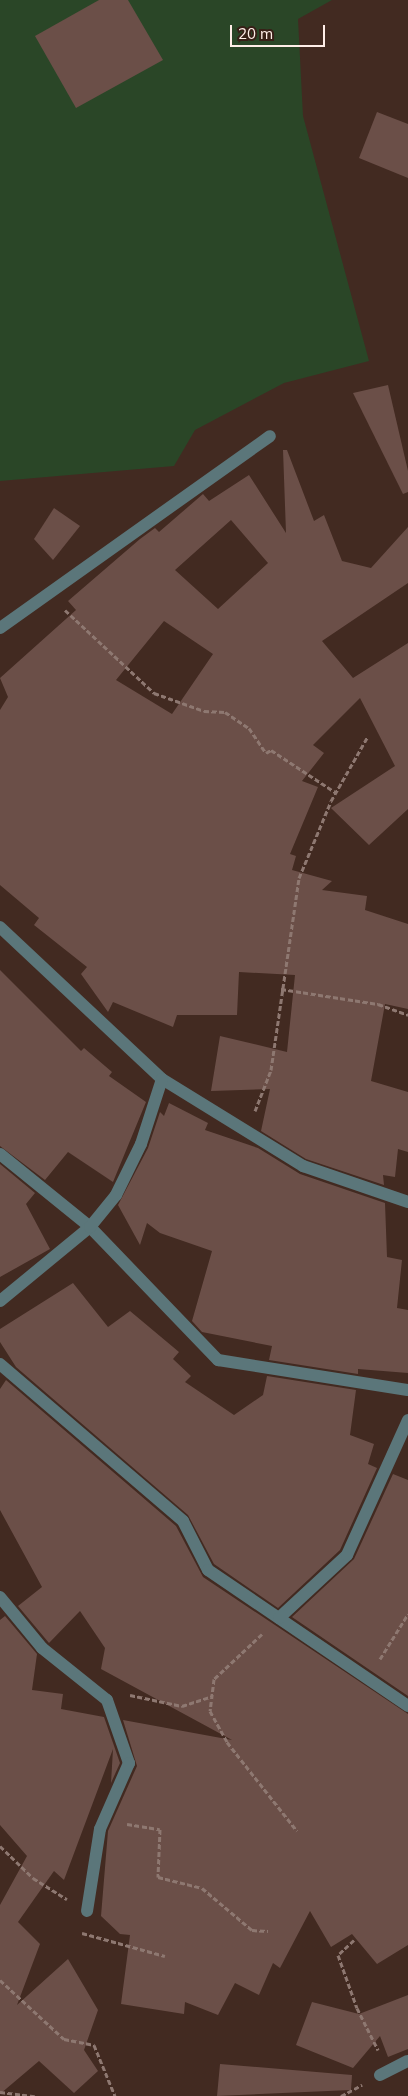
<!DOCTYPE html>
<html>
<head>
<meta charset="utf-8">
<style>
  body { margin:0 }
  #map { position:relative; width:408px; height:2096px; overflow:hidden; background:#422a21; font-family:Mulish,sans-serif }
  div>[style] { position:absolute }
  .green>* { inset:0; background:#2a4627 }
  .building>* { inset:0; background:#6b4f48 }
  .path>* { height:3px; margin-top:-1.5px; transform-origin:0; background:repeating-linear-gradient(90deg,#8e7871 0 5px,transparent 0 7.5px) }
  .minor>* { height:12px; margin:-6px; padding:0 6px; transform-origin:6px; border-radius:6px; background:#5b767a }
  span { translate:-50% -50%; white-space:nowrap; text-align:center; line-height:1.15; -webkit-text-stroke:4.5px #372017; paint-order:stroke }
  .scale { position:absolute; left:230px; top:25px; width:95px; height:22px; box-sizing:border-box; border:2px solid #ffeee8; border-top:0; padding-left:6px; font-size:15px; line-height:18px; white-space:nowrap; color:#ffeee8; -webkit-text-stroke:4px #372017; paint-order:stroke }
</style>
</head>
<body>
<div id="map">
  <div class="green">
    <i style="clip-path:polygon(0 0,332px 0,298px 19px,303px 116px,369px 361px,284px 383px,195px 430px,174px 466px,0 481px)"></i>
  </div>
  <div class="building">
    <i style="clip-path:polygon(99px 0,128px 0,163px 60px,76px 108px,35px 36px)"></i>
    <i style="clip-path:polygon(377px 112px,408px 124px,408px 178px,359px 158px)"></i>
    <i style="clip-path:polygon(388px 385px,408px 471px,408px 492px,403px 494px,353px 393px)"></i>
    <i style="clip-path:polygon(evenodd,283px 450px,287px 450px,314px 521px,324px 515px,342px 561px,371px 568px,408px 527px,408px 583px,322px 641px,353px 678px,408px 643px,408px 809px,369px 845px,331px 808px,395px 766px,360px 698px,313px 745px,324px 753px,302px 781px,318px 787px,290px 854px,296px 856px,292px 870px,332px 881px,322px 890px,367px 896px,365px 910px,408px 924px,408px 1009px,385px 1004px,371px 1081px,408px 1092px,408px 1152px,398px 1149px,395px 1177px,383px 1175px,384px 1185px,306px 1159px,261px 1131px,270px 1089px,211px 1091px,220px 1036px,287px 1052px,295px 975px,239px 972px,237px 1015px,177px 1015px,173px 1027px,113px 1002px,108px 1012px,81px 974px,87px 967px,34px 925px,39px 918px,0 885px,0 710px,8px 697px,0 678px,76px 610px,68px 601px,140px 539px,155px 528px,159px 532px,203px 494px,209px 501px,249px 475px,286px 533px,283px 450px,231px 520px,268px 563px,218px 609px,175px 570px,231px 520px,283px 450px,164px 621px,213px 654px,172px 714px,116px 680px,164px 621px)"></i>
    <i style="clip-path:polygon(54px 508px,80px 526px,53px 560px,34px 539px)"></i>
    <i style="clip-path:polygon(0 970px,81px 1051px,84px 1048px,112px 1072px,109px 1076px,146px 1102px,113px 1182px,68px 1152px,45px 1180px,0 1146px)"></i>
    <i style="clip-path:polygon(169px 1103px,208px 1123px,205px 1130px,258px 1148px,300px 1174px,385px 1203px,387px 1257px,402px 1260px,397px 1308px,408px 1310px,408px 1373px,358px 1369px,358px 1374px,269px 1360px,272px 1346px,202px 1332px,192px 1321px,212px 1251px,160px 1233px,147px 1223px,140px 1245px,118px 1205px,148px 1148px,160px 1112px,164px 1116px)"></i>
    <i style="clip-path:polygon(0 1164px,35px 1193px,26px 1204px,50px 1249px,0 1277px)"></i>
    <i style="clip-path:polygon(73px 1283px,108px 1327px,130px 1311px,179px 1352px,173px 1359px,191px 1376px,185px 1382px,234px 1415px,263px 1395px,267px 1376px,356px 1390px,350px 1435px,374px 1444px,368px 1464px,377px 1468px,340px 1550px,278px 1608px,214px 1564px,188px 1515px,16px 1367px,0 1342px,0 1329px)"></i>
    <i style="clip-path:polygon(6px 1380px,176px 1526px,203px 1577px,408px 1714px,408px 1945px,377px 1964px,352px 1934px,331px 1947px,310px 1911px,280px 1968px,273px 1963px,259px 1995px,235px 1983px,218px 2015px,185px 2002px,184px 2014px,121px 2004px,130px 1935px,120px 1934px,101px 1916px,108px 1831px,137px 1766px,123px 1720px,232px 1740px,101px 1669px,105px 1648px,80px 1611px,49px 1643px,18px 1606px,42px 1587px,0 1510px,0 1389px)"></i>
    <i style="clip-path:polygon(393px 1474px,408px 1480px,408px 1696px,292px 1617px,354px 1559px)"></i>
    <i style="clip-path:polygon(5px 1616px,37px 1654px,32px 1690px,63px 1694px,61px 1709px,104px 1717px,120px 1763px,111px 1783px,113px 1749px,64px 1880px,54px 1871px,18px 1922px,40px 1944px,17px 2005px,68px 1959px,98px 2010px,84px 2050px,98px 2071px,74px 2093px,39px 2061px,0 2094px,0 1905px,27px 1856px,0 1825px,0 1620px)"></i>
    <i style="clip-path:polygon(408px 1995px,408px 2049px,388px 2057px,380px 2036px,353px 2068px,296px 2045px,312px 2002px,359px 2014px)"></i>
    <i style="clip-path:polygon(220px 2064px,352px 2075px,351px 2090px,217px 2096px)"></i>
  </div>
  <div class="path">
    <i style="left:65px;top:610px;width:122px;rotate:43deg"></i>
    <i style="left:154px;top:693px;width:53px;rotate:19.8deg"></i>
    <i style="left:204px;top:711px;width:21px;rotate:3deg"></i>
    <i style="left:225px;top:712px;width:29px;rotate:34deg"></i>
    <i style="left:249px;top:728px;width:30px;rotate:56deg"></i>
    <i style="left:266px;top:753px;width:6px;rotate:-31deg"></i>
    <i style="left:271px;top:750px;width:77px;rotate:33.3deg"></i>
    <i style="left:281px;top:989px;width:98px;rotate:8.8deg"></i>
    <i style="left:378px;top:1004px;width:32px;rotate:20deg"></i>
    <i style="left:255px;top:1111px;width:44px;rotate:-68.7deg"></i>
    <i style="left:271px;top:1070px;width:194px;rotate:-81.7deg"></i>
    <i style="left:299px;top:878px;width:83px;rotate:-67.4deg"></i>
    <i style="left:331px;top:801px;width:73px;rotate:-60.3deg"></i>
    <i style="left:262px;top:1634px;width:66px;rotate:136.8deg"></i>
    <i style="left:214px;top:1679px;width:32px;rotate:97deg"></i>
    <i style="left:210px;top:1711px;width:35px;rotate:61deg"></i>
    <i style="left:227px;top:1742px;width:113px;rotate:51.8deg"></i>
    <i style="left:380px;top:1659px;width:53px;rotate:-58.1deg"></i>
    <i style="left:130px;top:1695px;width:53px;rotate:11.9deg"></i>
    <i style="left:182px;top:1706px;width:32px;rotate:-18deg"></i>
    <i style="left:127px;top:1824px;width:33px;rotate:9deg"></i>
    <i style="left:160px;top:1829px;width:48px;rotate:92.4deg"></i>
    <i style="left:158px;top:1877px;width:45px;rotate:14deg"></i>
    <i style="left:202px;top:1888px;width:65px;rotate:40deg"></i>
    <i style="left:252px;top:1930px;width:16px;rotate:4deg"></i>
    <i style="left:0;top:1846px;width:46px;rotate:44.1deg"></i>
    <i style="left:33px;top:1878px;width:40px;rotate:32deg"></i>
    <i style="left:82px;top:1933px;width:86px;rotate:15.5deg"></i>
    <i style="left:354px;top:1940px;width:22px;rotate:137deg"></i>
    <i style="left:338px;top:1955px;width:56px;rotate:70.3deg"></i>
    <i style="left:357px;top:2008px;width:47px;rotate:63.4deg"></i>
    <i style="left:0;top:1980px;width:87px;rotate:42.7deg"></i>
    <i style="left:64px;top:2039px;width:31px;rotate:11deg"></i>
    <i style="left:94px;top:2045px;width:55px;rotate:67.6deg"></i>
    <i style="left:0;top:2092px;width:35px;rotate:7deg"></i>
    <i style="left:341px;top:2096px;width:24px;rotate:-28deg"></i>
  </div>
  <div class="minor">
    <i style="left:0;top:628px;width:331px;rotate:-35.4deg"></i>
    <i style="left:0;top:927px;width:222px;rotate:43.2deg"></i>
    <i style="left:162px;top:1079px;width:166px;rotate:31.7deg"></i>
    <i style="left:303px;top:1166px;width:111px;rotate:18.9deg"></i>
    <i style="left:0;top:1154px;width:116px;rotate:39deg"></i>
    <i style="left:90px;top:1227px;width:185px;rotate:46.1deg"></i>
    <i style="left:218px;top:1360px;width:192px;rotate:9deg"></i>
    <i style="left:0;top:1301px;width:117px;rotate:-39.4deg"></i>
    <i style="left:90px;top:1227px;width:41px;rotate:-50.9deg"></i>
    <i style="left:116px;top:1195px;width:57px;rotate:-63.9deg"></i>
    <i style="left:141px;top:1144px;width:68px;rotate:-72.1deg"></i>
    <i style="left:0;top:1364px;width:241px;rotate:40.6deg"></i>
    <i style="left:183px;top:1521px;width:55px;rotate:63deg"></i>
    <i style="left:208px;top:1570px;width:242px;rotate:34.2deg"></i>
    <i style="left:0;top:1597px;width:66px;rotate:50.5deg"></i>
    <i style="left:42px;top:1648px;width:83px;rotate:38.7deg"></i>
    <i style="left:107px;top:1700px;width:67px;rotate:70.8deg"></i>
    <i style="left:129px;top:1763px;width:72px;rotate:113.7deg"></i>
    <i style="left:100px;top:1829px;width:83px;rotate:99deg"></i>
    <i style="left:279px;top:1618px;width:93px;rotate:-42.8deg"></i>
    <i style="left:347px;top:1555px;width:148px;rotate:-65.7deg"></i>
    <i style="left:380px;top:2075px;width:31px;rotate:-27deg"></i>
  </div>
  <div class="scale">20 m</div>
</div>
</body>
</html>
